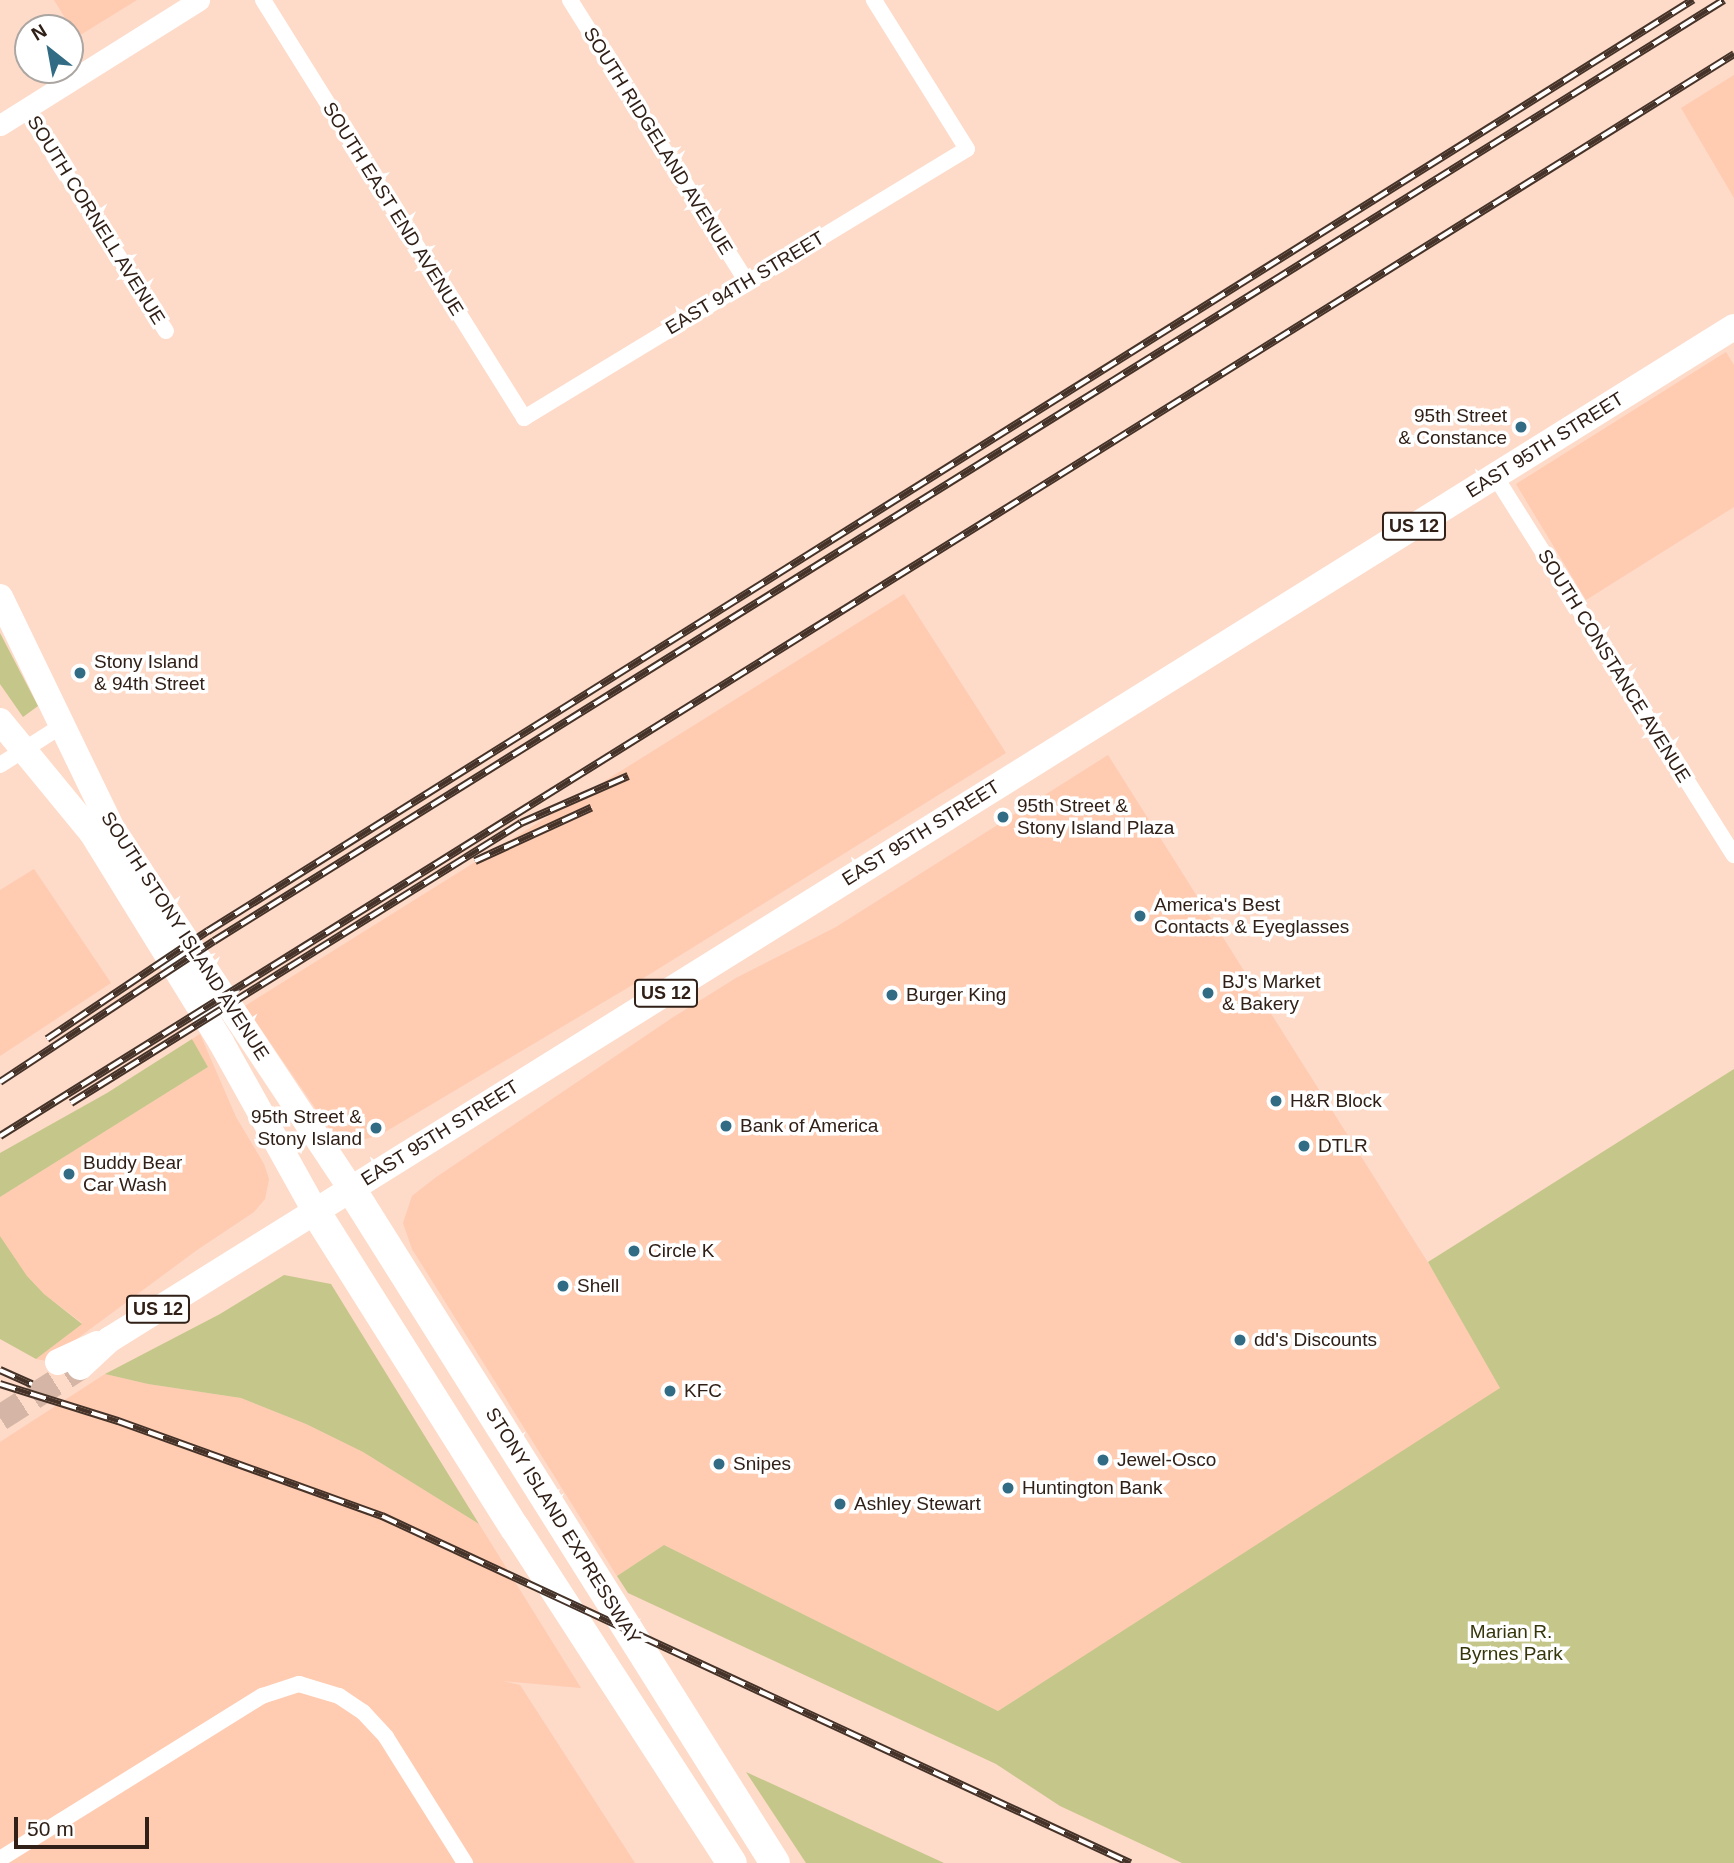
<!DOCTYPE html>
<html>
<head>
<meta charset="utf-8">
<style>
  body { margin:0 }
  #map { position:relative; width:1734px; height:1863px; overflow:hidden; background:#fedac8; font-family:Arial,sans-serif }
  div>[style] { position:absolute }
  .built>* { inset:0; background:#ffcbb1 }
  .green>* { inset:0; background:#c5c68a }
  .primary-tunnel>* { height:26px; margin-top:-13px; transform-origin:0; background:repeating-linear-gradient(90deg,#d5b5a5 0 26px,transparent 0 39px) }
  .minor>* { height:16px; margin:-8px; padding:0 8px; transform-origin:8px; border-radius:8px; background:#fff }
  .tertiary>* { height:21px; margin:-10.5px; padding:0 10.5px; transform-origin:10.5px; border-radius:10.5px; background:#fff }
  .primary>* { height:26px; margin:-13px; padding:0 13px; transform-origin:13px; border-radius:13px; background:#fff }
  .trunk>* { height:26px; margin:-13px; padding:0 13px; transform-origin:13px; border-radius:13px; background:#fff }
  .motorway>* { height:30px; margin:-15px; padding:0 15px; transform-origin:15px; border-radius:15px; background:#fff }
  .rail>* { height:8px; margin-top:-4px; transform-origin:0; background:repeating-linear-gradient(90deg,#fff 0 16px,#453329 0 32px); box-sizing:border-box; border-block:2px solid #453329 }
  .dots>* { width:19px; height:19px; translate:-50% -50%; box-sizing:border-box; border:4px solid #fff; border-radius:50% }
  span { translate:-50% -50%; white-space:nowrap; text-align:center; line-height:1.15; -webkit-text-stroke:7px #fff; paint-order:stroke }
  .shield-label span { padding:2px 5px; background:#fff; border:2px solid; border-radius:5px; -webkit-text-stroke-width:0 }
  .shield-label { font-size:18px; color:#302017; font-weight:700 }
  .street-label { font-size:19px; color:#302017 }
  .poi-label { font-size:19px; color:#302017 }
  .right { translate:-100% -50%; text-align:right }
  .left { translate:0 -50%; text-align:left }
  .park-label { font-size:19px; color:#36360a }
  .north { position:absolute; left:14px; top:14px; width:70px; height:70px; box-sizing:border-box; background:#fff; border:2px solid #aca6a2; border-radius:50%; rotate:329deg; font-size:19px; font-weight:700; line-height:28px; text-align:center; color:#302017 }
  .north::after { content:''; display:block; margin:auto; width:24px; height:32px; background:#316b84; clip-path:polygon(50% 0,100% 100%,50% 72%,0 100%) }
  .scale { position:absolute; left:14px; top:1817px; width:135px; height:32px; box-sizing:border-box; border:4px solid #302017; border-top:0; padding-left:9px; font-size:21px; line-height:24px; white-space:nowrap; color:#302017; -webkit-text-stroke:5px #fff; paint-order:stroke }
</style>
</head>
<body>
<div id="map">
  <div class="built">
    <i style="clip-path:polygon(54px 0,137px 0,77px 37px)"></i>
    <i style="clip-path:polygon(1734px 75px,1734px 198px,1681px 108px)"></i>
    <i style="clip-path:polygon(1726px 352px,1734px 365px,1734px 507px,1586px 600px,1516px 484px)"></i>
    <i style="clip-path:polygon(904px 594px,1006px 753px,629px 987px,380px 1135px,347px 1144px,335px 1137px,245px 1006px)"></i>
    <i style="clip-path:polygon(1108px 755px,1507px 1388px,998px 1711px,664px 1545px,617px 1576px,412px 1249px,403px 1223px,412px 1196px,435px 1178px,672px 1018px,736px 978px,836px 927px)"></i>
    <i style="clip-path:polygon(34px 869px,111px 983px,0 1056px,0 890px)"></i>
    <i style="clip-path:polygon(200px 1034px,236px 1117px,264px 1164px,269px 1179px,265px 1199px,254px 1212px,197px 1250px,47px 1361px,36px 1359px,82px 1323px,44px 1294px,27px 1276px,0 1236px,0 1197px,208px 1067px,192px 1039px)"></i>
    <i style="clip-path:polygon(105px 1374px,148px 1384px,241px 1398px,306px 1424px,363px 1452px,479px 1524px,581px 1688px,503px 1681px,520px 1685px,635px 1863px,0 1863px,0 1442px)"></i>
  </div>
  <div class="green">
    <i style="clip-path:polygon(0 633px,38px 706px,23px 717px,0 684px)"></i>
    <i style="clip-path:polygon(192px 1039px,208px 1067px,0 1197px,0 1153px,107px 1093px)"></i>
    <i style="clip-path:polygon(1734px 1069px,1734px 1863px,1182px 1863px,1060px 1806px,996px 1764px,628px 1593px,617px 1576px,664px 1545px,998px 1711px,1500px 1388px,1428px 1262px)"></i>
    <i style="clip-path:polygon(0 1236px,27px 1276px,44px 1294px,82px 1324px,36px 1359px,0 1339px)"></i>
    <i style="clip-path:polygon(284px 1275px,331px 1284px,479px 1524px,363px 1452px,306px 1424px,241px 1398px,148px 1384px,105px 1374px,220px 1314px)"></i>
    <i style="clip-path:polygon(746px 1772px,944px 1863px,806px 1863px)"></i>
  </div>
  <div class="primary-tunnel">
    <i style="left:0;top:1418px;width:95px;rotate:-32.5deg"></i>
  </div>
  <div class="minor">
    <i style="left:263px;top:0;width:493px;rotate:58deg"></i>
    <i style="left:524px;top:418px;width:518px;rotate:-31.27deg"></i>
    <i style="left:967px;top:149px;width:176px;rotate:-122deg"></i>
    <i style="left:570px;top:0;width:333px;rotate:57.9deg"></i>
    <i style="left:25px;top:109px;width:263px;rotate:57.6deg"></i>
    <i style="left:1495px;top:476px;width:448px;rotate:57.8deg"></i>
    <i style="left:0;top:765px;width:75px;rotate:-32.4deg"></i>
    <i style="left:0;top:1859px;width:309px;rotate:-31.9deg"></i>
    <i style="left:262px;top:1696px;width:39px;rotate:-18deg"></i>
    <i style="left:299px;top:1684px;width:42px;rotate:16.7deg"></i>
    <i style="left:339px;top:1696px;width:29px;rotate:34deg"></i>
    <i style="left:363px;top:1712px;width:34px;rotate:47deg"></i>
    <i style="left:386px;top:1737px;width:149px;rotate:57.9deg"></i>
  </div>
  <div class="tertiary">
    <i style="left:0;top:125px;width:235px;rotate:-32.1deg"></i>
  </div>
  <div class="primary">
    <i style="left:58px;top:1362px;width:43px;rotate:-24.8deg"></i>
    <i style="left:80px;top:1367px;width:40px;rotate:-43deg"></i>
    <i style="left:109px;top:1340px;width:1915px;rotate:-31.94deg"></i>
  </div>
  <div class="trunk">
    <i style="left:0;top:597px;width:258px;rotate:64.2deg"></i>
    <i style="left:112px;top:829px;width:432px;rotate:56.4deg"></i>
    <i style="left:0;top:721px;width:145px;rotate:50.6deg"></i>
    <i style="left:92px;top:833px;width:246px;rotate:58.3deg"></i>
    <i style="left:221px;top:1042px;width:193px;rotate:60.9deg"></i>
  </div>
  <div class="motorway">
    <i style="left:351px;top:1189px;width:796px;rotate:57.83deg"></i>
    <i style="left:315px;top:1211px;width:375px;rotate:57.8deg"></i>
    <i style="left:515px;top:1528px;width:399px;rotate:57.1deg"></i>
  </div>
  <div class="rail">
    <i style="left:475px;top:861px;width:128px;rotate:-24.6deg"></i>
    <i style="left:47px;top:1039px;width:194px;rotate:-33.9deg"></i>
    <i style="left:208px;top:931px;width:1753px;rotate:-32.09deg"></i>
    <i style="left:0;top:1082px;width:256px;rotate:-33.4deg"></i>
    <i style="left:214px;top:941px;width:1779px;rotate:-31.93deg"></i>
    <i style="left:71px;top:1103px;width:530px;rotate:-31.89deg"></i>
    <i style="left:521px;top:823px;width:117px;rotate:-23.7deg"></i>
    <i style="left:0;top:1136px;width:2044px;rotate:-31.96deg"></i>
    <i style="left:0;top:1370px;width:35px;rotate:24deg"></i>
    <i style="left:0;top:1384px;width:124px;rotate:17.4deg"></i>
    <i style="left:118px;top:1421px;width:281px;rotate:19.8deg"></i>
    <i style="left:382px;top:1516px;width:825px;rotate:24.89deg"></i>
  </div>
  <div class="dots">
    <i style="left:1521px;top:427px;background:#316b84"></i>
    <i style="left:80px;top:673px;background:#316b84"></i>
    <i style="left:1003px;top:817px;background:#316b84"></i>
    <i style="left:1140px;top:916px;background:#316b84"></i>
    <i style="left:1208px;top:993px;background:#316b84"></i>
    <i style="left:892px;top:995px;background:#316b84"></i>
    <i style="left:1276px;top:1101px;background:#316b84"></i>
    <i style="left:726px;top:1126px;background:#316b84"></i>
    <i style="left:376px;top:1128px;background:#316b84"></i>
    <i style="left:1304px;top:1146px;background:#316b84"></i>
    <i style="left:69px;top:1174px;background:#316b84"></i>
    <i style="left:634px;top:1251px;background:#316b84"></i>
    <i style="left:563px;top:1286px;background:#316b84"></i>
    <i style="left:1240px;top:1340px;background:#316b84"></i>
    <i style="left:670px;top:1391px;background:#316b84"></i>
    <i style="left:1103px;top:1460px;background:#316b84"></i>
    <i style="left:719px;top:1464px;background:#316b84"></i>
    <i style="left:1008px;top:1488px;background:#316b84"></i>
    <i style="left:840px;top:1504px;background:#316b84"></i>
  </div>
  <div class="shield-label">
    <span style="left:1414px;top:526px">US 12</span>
    <span style="left:666px;top:993px">US 12</span>
    <span style="left:158px;top:1309px">US 12</span>
  </div>
  <div class="street-label">
    <span style="left:658px;top:141px;rotate:58deg">SOUTH RIDGELAND AVENUE</span>
    <span style="left:393px;top:209px;rotate:58deg">SOUTH EAST END AVENUE</span>
    <span style="left:96px;top:220px;rotate:58deg">SOUTH CORNELL AVENUE</span>
    <span style="left:745px;top:283px;rotate:-31deg">EAST 94TH STREET</span>
    <span style="left:1545px;top:445px;rotate:-32deg">EAST 95TH STREET</span>
    <span style="left:1614px;top:666px;rotate:58deg">SOUTH CONSTANCE AVENUE</span>
    <span style="left:921px;top:833px;rotate:-32deg">EAST 95TH STREET</span>
    <span style="left:185px;top:936px;rotate:57deg">SOUTH STONY ISLAND AVENUE</span>
    <span style="left:440px;top:1133px;rotate:-32deg">EAST 95TH STREET</span>
    <span style="left:563px;top:1526px;rotate:58deg">STONY ISLAND EXPRESSWAY</span>
  </div>
  <div class="poi-label">
    <span class="right" style="left:1507px;top:427px">95th Street<br>&amp; Constance</span>
    <span class="left" style="left:94px;top:673px">Stony Island<br>&amp; 94th Street</span>
    <span class="left" style="left:1017px;top:817px">95th Street &amp;<br>Stony Island Plaza</span>
    <span class="left" style="left:1154px;top:916px">America's Best<br>Contacts &amp; Eyeglasses</span>
    <span class="left" style="left:1222px;top:993px">BJ's Market<br>&amp; Bakery</span>
    <span class="left" style="left:906px;top:995px">Burger King</span>
    <span class="left" style="left:1290px;top:1101px">H&amp;R Block</span>
    <span class="right" style="left:362px;top:1128px">95th Street &amp;<br>Stony Island</span>
    <span class="left" style="left:740px;top:1126px">Bank of America</span>
    <span class="left" style="left:1318px;top:1146px">DTLR</span>
    <span class="left" style="left:83px;top:1174px">Buddy Bear<br>Car Wash</span>
    <span class="left" style="left:648px;top:1251px">Circle K</span>
    <span class="left" style="left:577px;top:1286px">Shell</span>
    <span class="left" style="left:1254px;top:1340px">dd's Discounts</span>
    <span class="left" style="left:684px;top:1391px">KFC</span>
    <span class="left" style="left:1117px;top:1460px">Jewel-Osco</span>
    <span class="left" style="left:733px;top:1464px">Snipes</span>
    <span class="left" style="left:1022px;top:1488px">Huntington Bank</span>
    <span class="left" style="left:854px;top:1504px">Ashley Stewart</span>
  </div>
  <div class="park-label">
    <span style="left:1511px;top:1643px">Marian R.<br>Byrnes Park</span>
  </div>
  <div class="north">N</div>
  <div class="scale">50 m</div>
</div>
</body>
</html>
